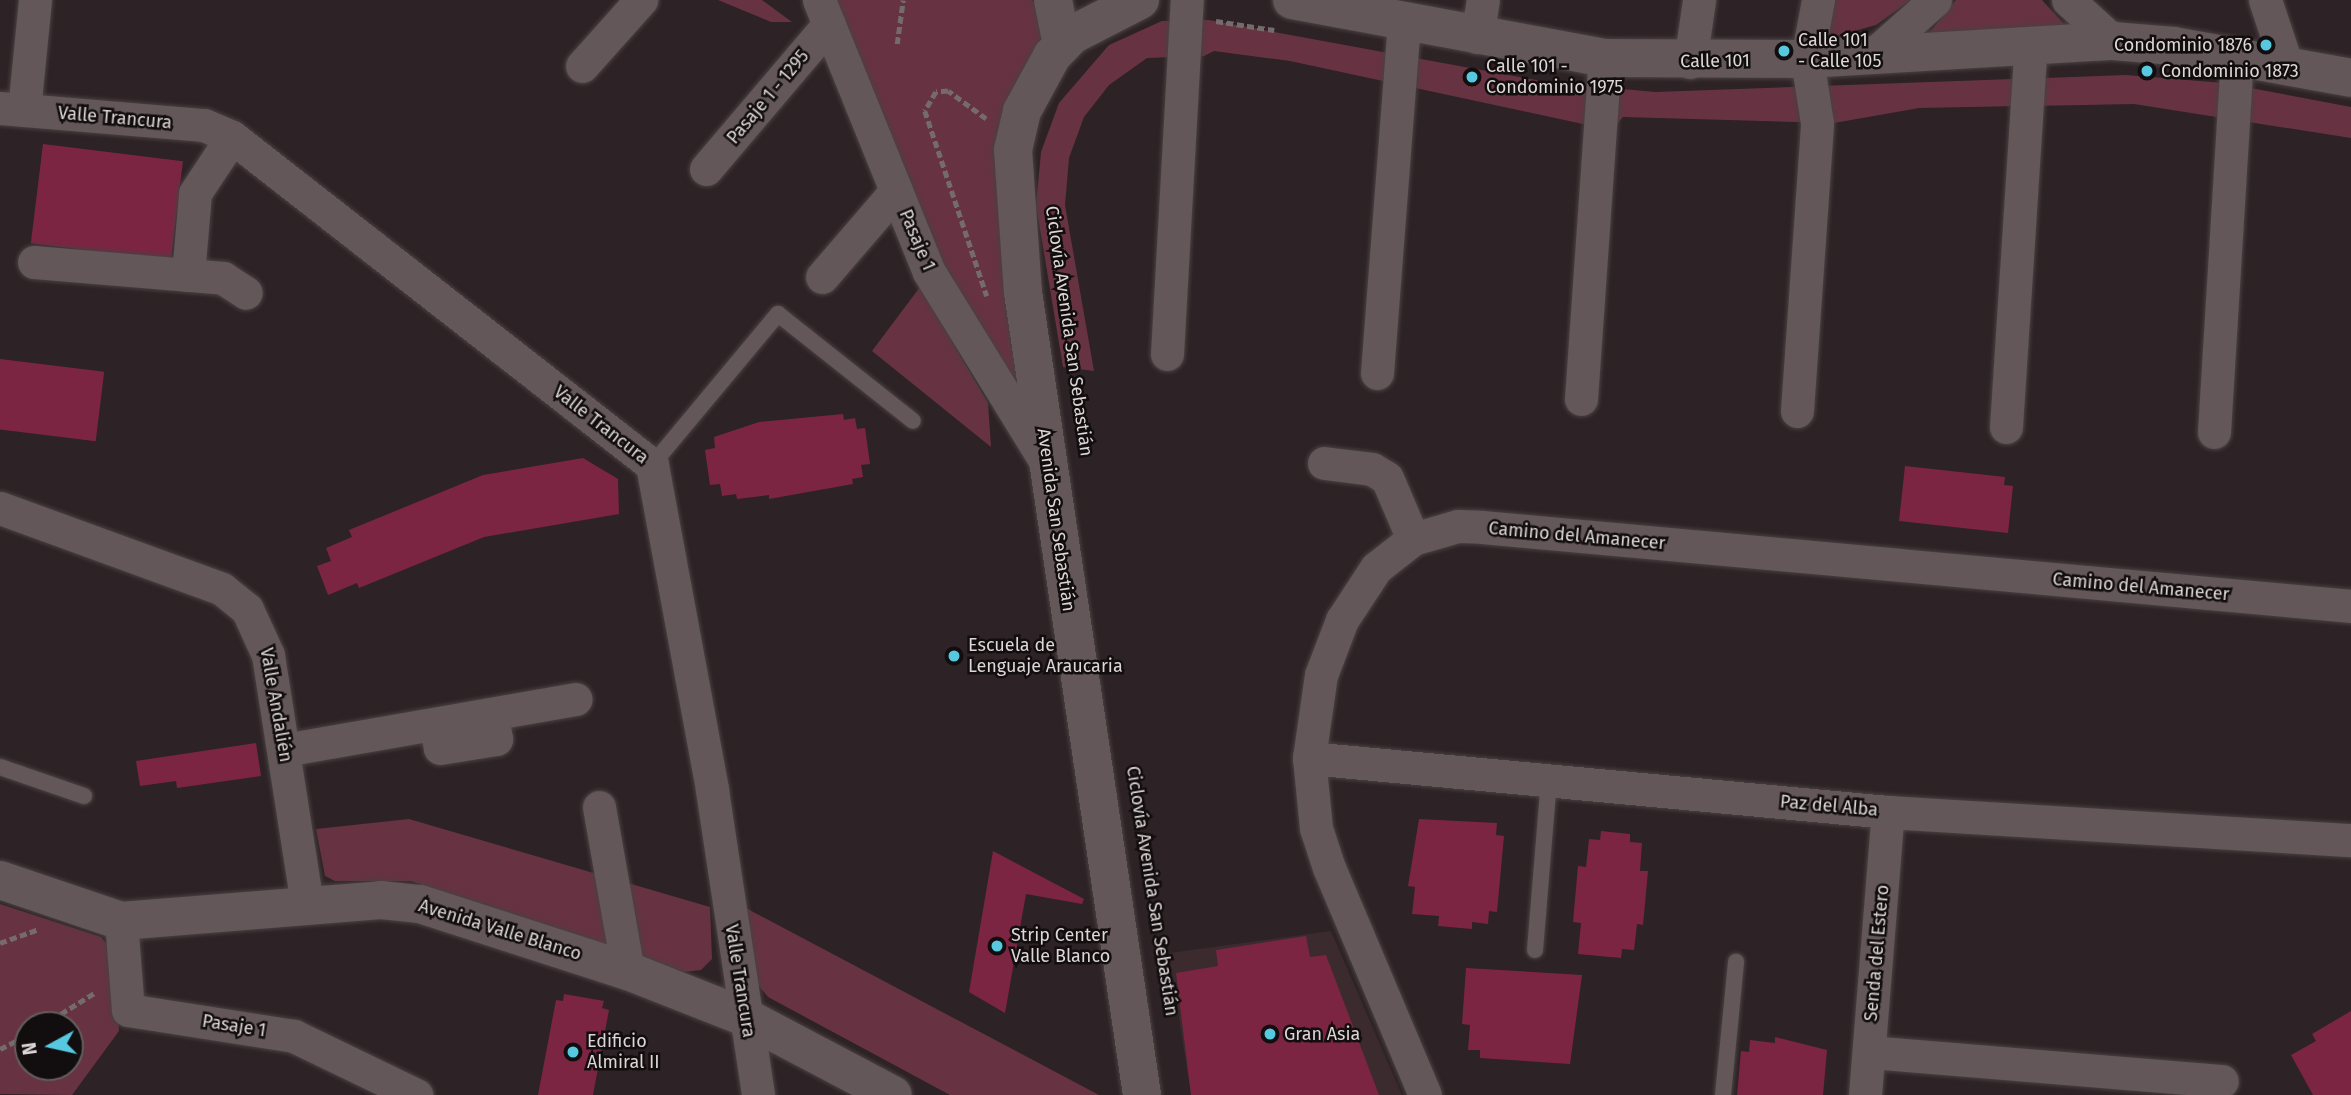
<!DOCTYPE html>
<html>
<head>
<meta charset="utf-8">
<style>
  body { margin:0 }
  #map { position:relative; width:2351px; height:1095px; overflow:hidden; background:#2d2225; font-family:"Fira Sans",sans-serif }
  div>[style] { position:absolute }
  .built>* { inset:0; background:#3b2a2e }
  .green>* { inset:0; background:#673342 }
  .building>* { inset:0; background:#7c2543; transform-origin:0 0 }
  .path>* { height:4.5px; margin-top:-2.25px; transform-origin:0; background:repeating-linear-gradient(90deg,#746b6d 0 7px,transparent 0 10.5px) }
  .roads { filter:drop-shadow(0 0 2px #494142) drop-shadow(0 0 2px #494142) }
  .lane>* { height:16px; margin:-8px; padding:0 8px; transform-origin:8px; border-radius:8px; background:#635759 }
  .street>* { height:33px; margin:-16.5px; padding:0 16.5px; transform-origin:16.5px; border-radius:16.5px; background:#635759 }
  .secondary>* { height:38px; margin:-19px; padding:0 19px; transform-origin:19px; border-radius:19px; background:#635759 }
  .dots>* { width:19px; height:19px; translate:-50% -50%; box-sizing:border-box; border:4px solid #120d0e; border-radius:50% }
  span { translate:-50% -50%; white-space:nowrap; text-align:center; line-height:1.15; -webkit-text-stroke:5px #120d0e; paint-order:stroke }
  .poi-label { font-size:18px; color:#ddd6d7 }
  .left { translate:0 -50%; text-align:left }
  .right { translate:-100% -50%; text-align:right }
  .street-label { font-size:18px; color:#ddd6d7 }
  .north { position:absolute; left:14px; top:1011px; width:70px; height:70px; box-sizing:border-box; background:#120d0e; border:2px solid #635d5e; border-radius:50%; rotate:262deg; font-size:19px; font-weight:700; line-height:28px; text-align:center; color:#ddd6d7 }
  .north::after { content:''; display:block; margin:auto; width:24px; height:32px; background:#56c9e0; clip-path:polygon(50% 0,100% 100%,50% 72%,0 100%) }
</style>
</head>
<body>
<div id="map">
  <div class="built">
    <i style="clip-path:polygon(1331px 931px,1402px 1095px,1191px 1095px,1169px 953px)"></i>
  </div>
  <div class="green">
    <i style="clip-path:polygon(718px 0,762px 0,792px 22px,771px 22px)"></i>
    <i style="clip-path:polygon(831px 0,1032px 0,1038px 7px,1044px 33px,1006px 103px,1027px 416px,964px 316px)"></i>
    <i style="clip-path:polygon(1829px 0,1911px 0,1876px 25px,1822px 40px)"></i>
    <i style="clip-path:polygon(1956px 0,2042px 0,2065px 25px,1925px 38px)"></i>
    <i style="clip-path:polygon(1209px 20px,1547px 82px,1655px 92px,2126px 75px,2224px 83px,2351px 107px,2351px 138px,2134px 104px,1919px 108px,1834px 123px,1623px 117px,1616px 125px,1583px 124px,1290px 61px,1214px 51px,1204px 56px,1147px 58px,1109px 85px,1084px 117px,1069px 158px,1065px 205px,1094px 371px,1063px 367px,1036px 205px,1041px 152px,1059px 103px,1109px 45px,1162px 21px)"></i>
    <i style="clip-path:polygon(920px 287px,988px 403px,991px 447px,872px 351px)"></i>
    <i style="clip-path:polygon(409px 819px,710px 907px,712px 959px,701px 970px,684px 972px,411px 881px,335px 881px,325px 876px,316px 829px)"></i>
    <i style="clip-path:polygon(evenodd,0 904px,101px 937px,114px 953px,119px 1031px,72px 1095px,0 1094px,0 904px,28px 1025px,70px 1025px,70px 1067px,28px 1067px,28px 1025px)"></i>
    <i style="clip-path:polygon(742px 906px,1099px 1095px,950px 1095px,768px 997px,753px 979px)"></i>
  </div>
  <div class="building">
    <i style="left:43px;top:144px;width:141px;height:100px;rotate:7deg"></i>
    <i style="left:0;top:359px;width:105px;height:70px;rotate:7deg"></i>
    <i style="clip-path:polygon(843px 414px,844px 420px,855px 418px,857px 429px,865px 428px,870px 464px,861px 465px,863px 477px,852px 479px,853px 484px,769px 499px,769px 495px,737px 499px,736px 494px,722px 496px,720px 484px,710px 485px,705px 450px,715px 448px,714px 437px,759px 422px)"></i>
    <i style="clip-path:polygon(583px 458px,618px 479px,619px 514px,484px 537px,359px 588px,357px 583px,328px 595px,317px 566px,331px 561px,326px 548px,352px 537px,349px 530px,483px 475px)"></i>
    <i style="clip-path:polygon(1905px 466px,2005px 477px,2004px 485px,2013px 486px,2008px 533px,1899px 521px)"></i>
    <i style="clip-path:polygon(256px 743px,261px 776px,177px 788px,176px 781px,140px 786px,136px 761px)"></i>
    <i style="clip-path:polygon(1419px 819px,1497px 823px,1496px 835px,1504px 836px,1497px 912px,1489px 911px,1488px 924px,1472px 922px,1472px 929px,1438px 926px,1439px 916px,1412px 914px,1415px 887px,1408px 886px)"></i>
    <i style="clip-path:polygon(1601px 831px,1630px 834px,1630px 842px,1642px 843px,1640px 871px,1648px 871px,1643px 925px,1637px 924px,1634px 950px,1622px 949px,1621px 958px,1578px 954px,1581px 923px,1573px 922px,1578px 866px,1586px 867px,1589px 839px,1600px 840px)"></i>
    <i style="clip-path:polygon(993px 851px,1084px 899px,1082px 904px,1026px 894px,1005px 1013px,969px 992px)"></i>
    <i style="clip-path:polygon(1306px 936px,1310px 957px,1326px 955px,1379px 1095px,1191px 1095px,1176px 973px,1218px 966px,1216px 950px)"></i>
    <i style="clip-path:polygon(1466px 968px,1582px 975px,1570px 1064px,1480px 1058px,1480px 1050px,1468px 1050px,1470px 1025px,1462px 1024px)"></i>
    <i style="clip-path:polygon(564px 994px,604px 1001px,602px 1008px,609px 1010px,593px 1095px,538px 1095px,556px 1000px,563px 1001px)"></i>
    <i style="clip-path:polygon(2351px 1011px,2351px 1095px,2313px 1095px,2291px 1055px,2316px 1041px,2312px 1034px)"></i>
    <i style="clip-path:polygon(1775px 1037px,1827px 1050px,1823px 1095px,1737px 1095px,1741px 1051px,1749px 1052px,1750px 1040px,1775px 1043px)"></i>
  </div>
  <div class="path">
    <i style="left:1216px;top:21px;width:59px;rotate:8.8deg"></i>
    <i style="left:897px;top:44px;width:44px;rotate:-82.2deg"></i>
    <i style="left:986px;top:119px;width:47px;rotate:-143.6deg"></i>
    <i style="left:948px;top:91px;width:12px;rotate:175deg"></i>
    <i style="left:936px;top:92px;width:22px;rotate:120deg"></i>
    <i style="left:925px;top:111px;width:195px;rotate:71.5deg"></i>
    <i style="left:0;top:943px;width:41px;rotate:-19.7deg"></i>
    <i style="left:43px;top:1025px;width:62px;rotate:-31.9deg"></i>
    <i style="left:0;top:1049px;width:31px;rotate:-27deg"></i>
  </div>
  <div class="roads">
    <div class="lane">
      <i style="left:652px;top:465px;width:197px;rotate:-50.2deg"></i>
      <i style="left:778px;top:314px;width:172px;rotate:38.4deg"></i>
      <i style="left:0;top:767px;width:89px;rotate:19deg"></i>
      <i style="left:1535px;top:950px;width:171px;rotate:-85.3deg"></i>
      <i style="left:1723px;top:1095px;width:134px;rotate:-84.4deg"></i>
    </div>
    <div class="street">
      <i style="left:819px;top:0;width:293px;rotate:68deg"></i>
      <i style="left:929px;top:272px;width:225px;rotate:58.4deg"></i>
      <i style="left:2068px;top:0;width:61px;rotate:42.3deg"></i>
      <i style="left:2265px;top:0;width:70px;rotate:71.6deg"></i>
      <i style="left:1477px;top:37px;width:37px;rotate:-81deg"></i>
      <i style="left:1873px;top:55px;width:83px;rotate:-41.6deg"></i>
      <i style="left:1690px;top:62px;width:63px;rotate:-81.7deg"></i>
      <i style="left:582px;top:66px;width:89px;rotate:-48.2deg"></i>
      <i style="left:0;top:108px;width:205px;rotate:4.8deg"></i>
      <i style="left:204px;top:125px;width:30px;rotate:23deg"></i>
      <i style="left:232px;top:137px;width:533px;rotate:37.99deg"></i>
      <i style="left:652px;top:465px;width:330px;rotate:79.5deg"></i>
      <i style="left:712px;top:790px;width:308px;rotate:81.4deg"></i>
      <i style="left:24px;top:110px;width:111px;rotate:-84.3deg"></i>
      <i style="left:706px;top:169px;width:190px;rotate:-49.7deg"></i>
      <i style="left:34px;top:262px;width:190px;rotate:4.8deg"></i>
      <i style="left:223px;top:278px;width:27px;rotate:33deg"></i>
      <i style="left:188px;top:275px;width:82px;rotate:-85.1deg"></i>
      <i style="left:195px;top:193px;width:67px;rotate:-56.5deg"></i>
      <i style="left:822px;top:277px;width:113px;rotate:-49.3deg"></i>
      <i style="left:1167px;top:354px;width:355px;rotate:-86.8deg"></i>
      <i style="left:1377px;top:373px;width:352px;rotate:-85.6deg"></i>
      <i style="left:1581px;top:399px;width:342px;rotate:-86deg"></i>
      <i style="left:1797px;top:411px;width:289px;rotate:-86deg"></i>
      <i style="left:1817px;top:123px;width:65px;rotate:-98.9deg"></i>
      <i style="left:1807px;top:59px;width:60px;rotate:-79.4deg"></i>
      <i style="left:2006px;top:427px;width:384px;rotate:-86.3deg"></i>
      <i style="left:2214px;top:432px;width:377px;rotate:-86.5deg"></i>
      <i style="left:1324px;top:463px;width:48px;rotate:7.1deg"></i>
      <i style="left:1372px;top:469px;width:17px;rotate:31deg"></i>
      <i style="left:1387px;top:478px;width:66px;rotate:66.9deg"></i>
      <i style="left:0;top:508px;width:236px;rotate:20deg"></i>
      <i style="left:222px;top:589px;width:32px;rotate:39deg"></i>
      <i style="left:247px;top:609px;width:51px;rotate:65.5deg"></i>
      <i style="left:268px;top:655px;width:253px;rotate:81.1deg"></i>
      <i style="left:436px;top:724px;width:24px;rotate:81deg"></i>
      <i style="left:440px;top:748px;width:57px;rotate:-9.1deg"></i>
      <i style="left:496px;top:739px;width:25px;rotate:-99deg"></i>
      <i style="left:284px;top:750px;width:296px;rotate:-9.9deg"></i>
      <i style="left:1309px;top:758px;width:582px;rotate:5.33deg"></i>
      <i style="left:1888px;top:812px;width:464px;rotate:3.5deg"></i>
      <i style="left:599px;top:807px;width:167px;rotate:80deg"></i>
      <i style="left:121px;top:921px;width:89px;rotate:85.5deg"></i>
      <i style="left:128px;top:1010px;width:168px;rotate:8.9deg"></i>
      <i style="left:294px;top:1036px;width:136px;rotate:25.8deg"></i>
      <i style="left:1869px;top:1052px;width:354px;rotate:4.7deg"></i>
      <i style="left:1425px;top:1095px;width:246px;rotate:-112.9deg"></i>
      <i style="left:1329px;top:868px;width:42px;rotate:-108deg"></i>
      <i style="left:1316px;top:828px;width:70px;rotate:-95.7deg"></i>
      <i style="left:1309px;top:758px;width:84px;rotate:-81.8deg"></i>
      <i style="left:1321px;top:675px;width:59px;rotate:-69.1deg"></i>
      <i style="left:1342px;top:620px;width:62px;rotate:-56.8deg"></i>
      <i style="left:1376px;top:568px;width:47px;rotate:-38.1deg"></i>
      <i style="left:1413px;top:539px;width:47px;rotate:-16.1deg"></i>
      <i style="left:1458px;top:526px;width:24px;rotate:2deg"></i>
      <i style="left:1482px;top:527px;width:873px;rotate:5.19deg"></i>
      <i style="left:1865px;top:1095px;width:284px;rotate:-85.4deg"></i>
    </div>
    <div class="secondary">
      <i style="left:1053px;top:0;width:46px;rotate:78.7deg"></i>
      <i style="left:1140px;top:0;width:76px;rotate:152.8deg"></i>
      <i style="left:1072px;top:35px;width:29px;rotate:134deg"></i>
      <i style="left:1052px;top:56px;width:63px;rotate:118.6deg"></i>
      <i style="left:1022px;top:111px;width:40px;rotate:103deg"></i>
      <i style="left:1013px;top:150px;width:142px;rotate:86deg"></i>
      <i style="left:1023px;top:292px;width:812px;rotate:81.57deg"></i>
      <i style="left:1292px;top:0;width:318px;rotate:10.5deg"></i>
      <i style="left:1605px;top:58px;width:202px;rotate:0.3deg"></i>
      <i style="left:1807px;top:59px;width:307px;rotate:-3.4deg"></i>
      <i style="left:2113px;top:41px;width:61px;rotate:4.7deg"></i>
      <i style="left:2174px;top:46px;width:180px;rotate:10.2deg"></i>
      <i style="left:0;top:880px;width:128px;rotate:18.7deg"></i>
      <i style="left:121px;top:921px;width:261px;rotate:-4.6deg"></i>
      <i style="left:381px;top:900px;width:39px;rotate:6deg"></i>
      <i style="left:420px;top:904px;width:219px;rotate:17.9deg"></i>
      <i style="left:628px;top:971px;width:126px;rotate:21.5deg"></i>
      <i style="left:745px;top:1017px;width:167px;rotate:27.8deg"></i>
    </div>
  </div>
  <div class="dots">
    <i style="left:2266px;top:45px;background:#56c9e0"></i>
    <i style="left:1784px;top:51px;background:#56c9e0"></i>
    <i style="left:2147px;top:71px;background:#56c9e0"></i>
    <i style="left:1472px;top:77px;background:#56c9e0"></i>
    <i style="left:954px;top:656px;background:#56c9e0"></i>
    <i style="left:997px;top:946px;background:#56c9e0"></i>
    <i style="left:1270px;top:1034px;background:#56c9e0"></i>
    <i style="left:573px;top:1052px;background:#56c9e0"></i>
  </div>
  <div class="poi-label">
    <span class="left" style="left:1798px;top:51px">Calle 101<br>- Calle 105</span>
    <span class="right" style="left:2252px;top:45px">Condominio 1876</span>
    <span class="left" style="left:1486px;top:77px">Calle 101 -<br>Condominio 1975</span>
    <span class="left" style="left:2161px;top:71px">Condominio 1873</span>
    <span class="left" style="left:968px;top:656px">Escuela de<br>Lenguaje Araucaria</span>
    <span class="left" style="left:1011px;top:946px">Strip Center<br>Valle Blanco</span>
    <span class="left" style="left:1284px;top:1034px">Gran Asia</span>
    <span class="left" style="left:587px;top:1052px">Edificio<br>Almiral II</span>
  </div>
  <div class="street-label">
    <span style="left:1715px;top:61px;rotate:-1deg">Calle 101</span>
    <span style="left:768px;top:97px;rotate:-50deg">Pasaje 1 - 1295</span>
    <span style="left:115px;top:118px;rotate:5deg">Valle Trancura</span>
    <span style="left:917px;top:240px;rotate:67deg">Pasaje 1</span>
    <span style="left:1069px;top:331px;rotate:82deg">Ciclovía Avenida San Sebastián</span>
    <span style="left:601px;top:425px;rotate:38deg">Valle Trancura</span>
    <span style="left:1056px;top:520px;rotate:82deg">Avenida San Sebastián</span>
    <span style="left:1577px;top:536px;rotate:5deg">Camino del Amanecer</span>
    <span style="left:2141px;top:587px;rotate:5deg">Camino del Amanecer</span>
    <span style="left:276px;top:705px;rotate:80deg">Valle Andalién</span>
    <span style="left:1829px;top:806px;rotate:5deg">Paz del Alba</span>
    <span style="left:1152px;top:891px;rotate:81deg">Ciclovía Avenida San Sebastián</span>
    <span style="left:500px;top:930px;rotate:17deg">Avenida Valle Blanco</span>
    <span style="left:1877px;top:953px;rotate:-85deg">Senda del Estero</span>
    <span style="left:740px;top:981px;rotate:81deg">Valle Trancura</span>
    <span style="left:234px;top:1026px;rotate:9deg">Pasaje 1</span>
  </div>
  <div class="north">N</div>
</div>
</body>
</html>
